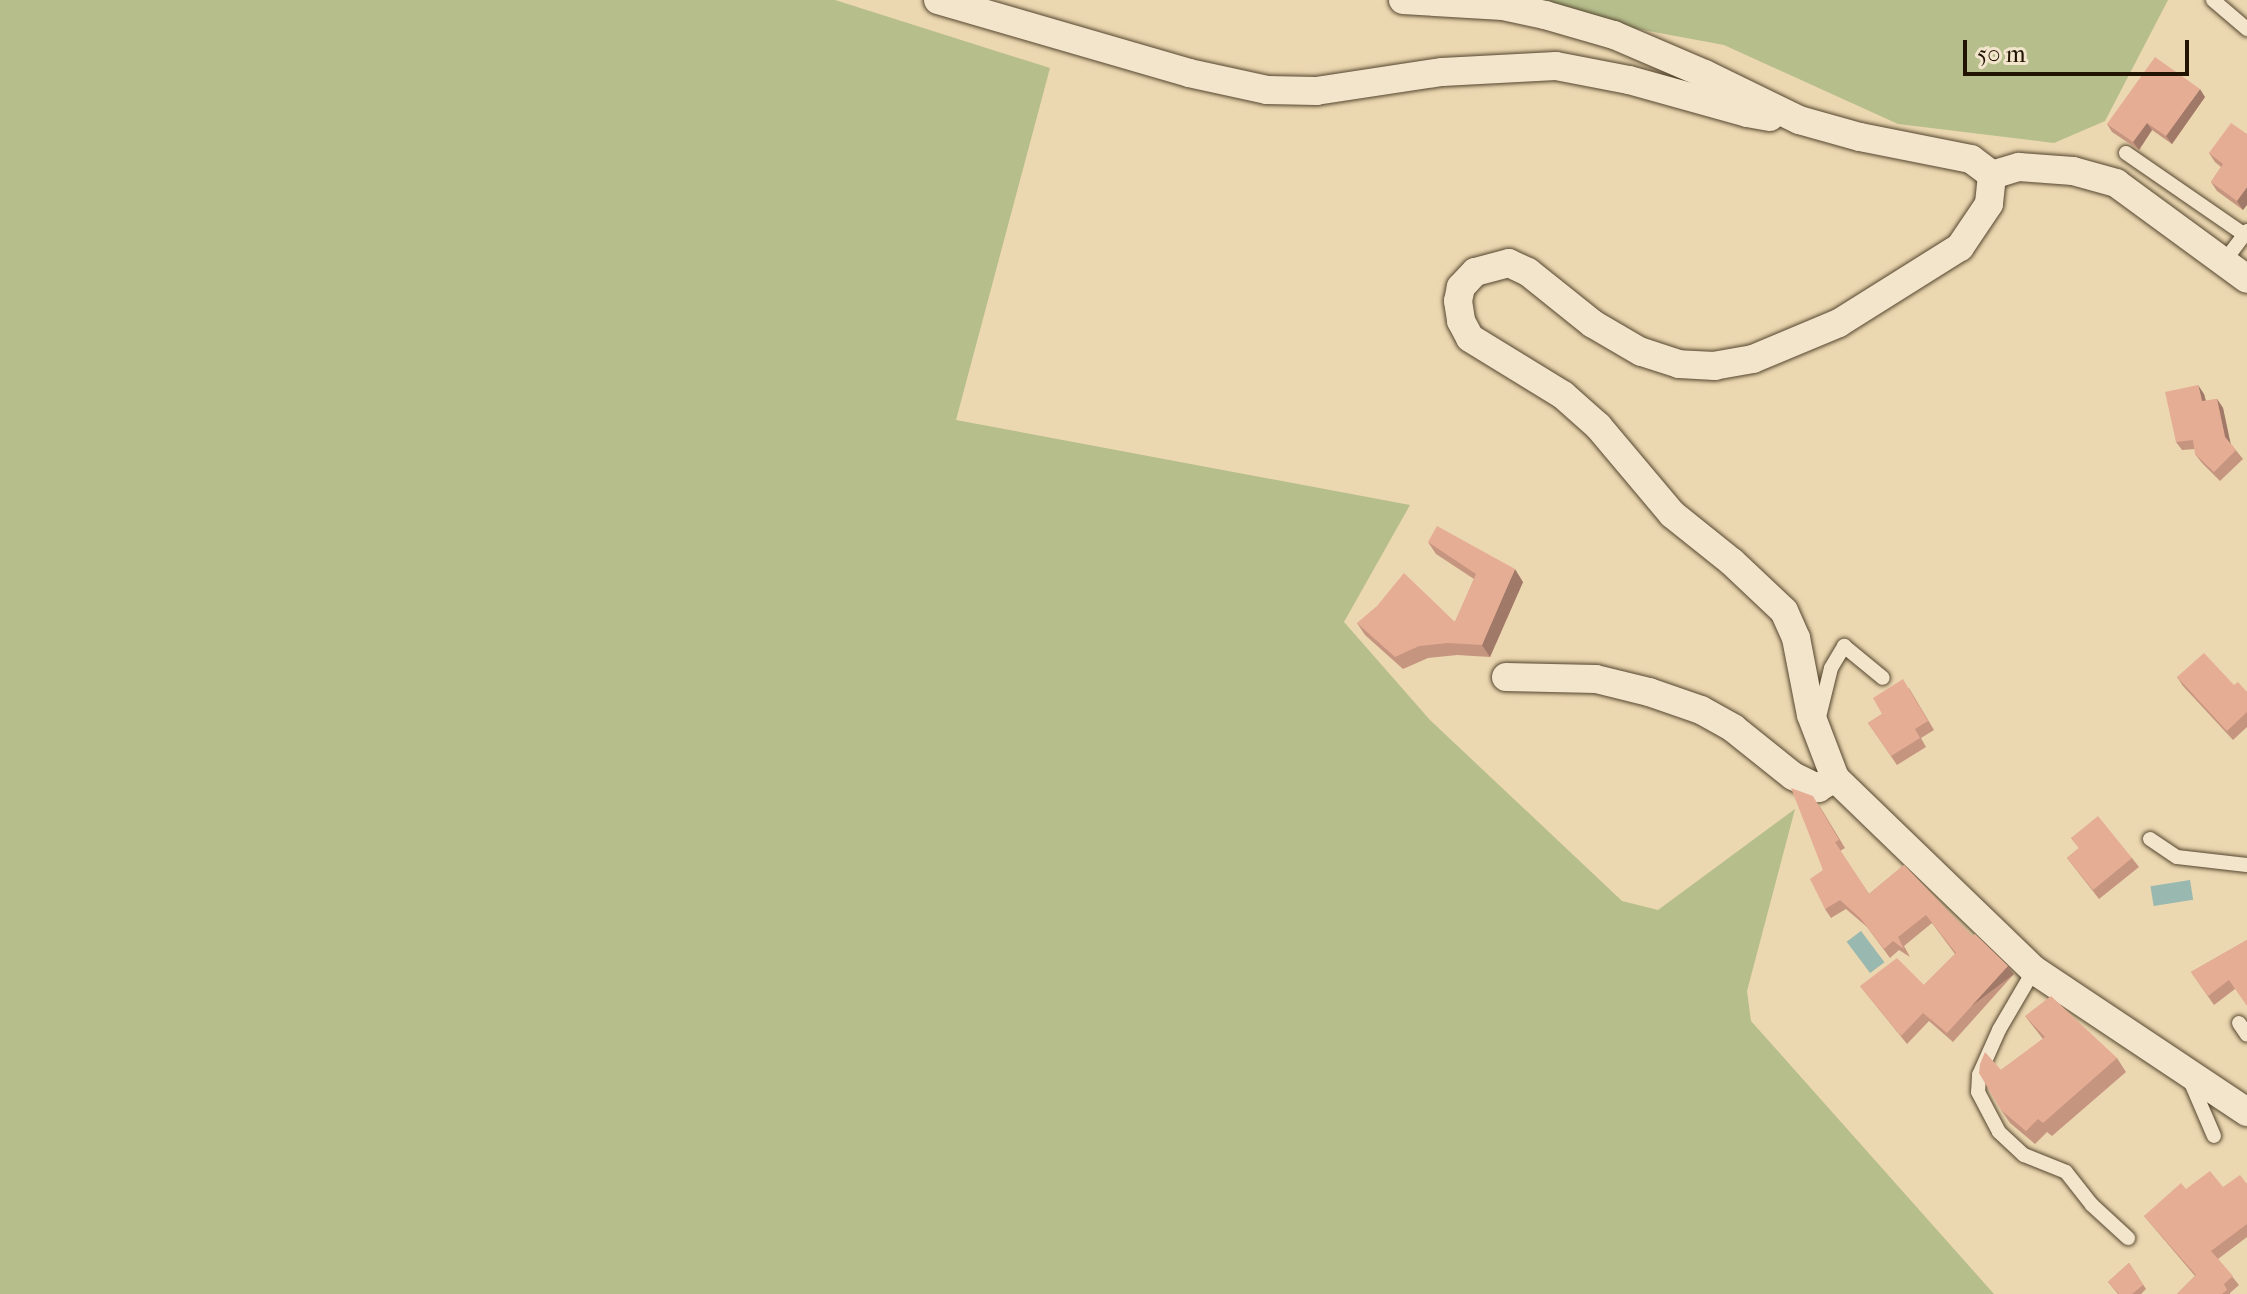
<!DOCTYPE html>
<html>
<head>
<meta charset="utf-8">
<style>
  body { margin:0 }
  #map { position:relative; width:2247px; height:1294px; overflow:hidden; background:#ebd7b0; font-family:"IM FELL French Canon",serif }
  div>[style] { position:absolute }
  .green>* { inset:0; background:#b6be8c }
  .water>* { inset:0; background:#99b8b0; transform-origin:0 0 }
  .roads { filter:drop-shadow(0 0 2px #54452e) drop-shadow(0 0 2px #54452e) }
  .lane>* { height:14px; margin:-7px; padding:0 7px; transform-origin:7px; border-radius:7px; background:#f2e5cc }
  .street>* { height:28px; margin:-14px; padding:0 14px; transform-origin:14px; border-radius:14px; background:#f2e5cc }
  .wall>* { inset:0; background:#c69580 }
  .shaded-wall>* { inset:0; background:#a17968; transform-origin:0 0 }
  .building>* { inset:0; background:#e6ad95 }
  span { translate:-50% -50%; white-space:nowrap; text-align:center; line-height:1.15; -webkit-text-stroke:6px #f2e5cc; paint-order:stroke }
  .scale { position:absolute; left:1963px; top:40px; width:226px; height:36px; box-sizing:border-box; border:4px solid #221403; border-top:0; padding-left:10px; font-size:24px; line-height:28px; white-space:nowrap; color:#221403; -webkit-text-stroke:6px #f2e5cc; paint-order:stroke }
</style>
</head>
<body>
<div id="map">
  <div class="green">
    <i style="clip-path:polygon(0 0,835px 0,1050px 68px,956px 420px,1410px 505px,1344px 622px,1430px 720px,1622px 901px,1658px 910px,1795px 809px,1747px 991px,1751px 1021px,1994px 1294px,0 1294px)"></i>
    <i style="clip-path:polygon(1480px 0,2168px 0,2105px 121px,2054px 143px,1898px 124px,1724px 45px)"></i>
  </div>
  <div class="water">
    <i style="left:2190px;top:880px;width:20px;height:40px;rotate:81deg"></i>
    <i style="left:1861px;top:931px;width:39px;height:18px;rotate:53deg"></i>
  </div>
  <div class="roads">
    <div class="lane">
      <i style="left:2213px;top:0;width:45px;rotate:40.5deg"></i>
      <i style="left:2126px;top:153px;width:141px;rotate:34.6deg"></i>
      <i style="left:2223px;top:263px;width:40px;rotate:-53deg"></i>
      <i style="left:1819px;top:717px;width:50px;rotate:-76.2deg"></i>
      <i style="left:1831px;top:668px;width:26px;rotate:-59deg"></i>
      <i style="left:1844px;top:646px;width:50px;rotate:39.4deg"></i>
      <i style="left:2150px;top:839px;width:32px;rotate:34deg"></i>
      <i style="left:2177px;top:857px;width:70px;rotate:6.5deg"></i>
      <i style="left:2034px;top:970px;width:69px;rotate:120.3deg"></i>
      <i style="left:1999px;top:1030px;width:49px;rotate:114deg"></i>
      <i style="left:1979px;top:1075px;width:17px;rotate:93deg"></i>
      <i style="left:1978px;top:1092px;width:45px;rotate:62.3deg"></i>
      <i style="left:1999px;top:1132px;width:34px;rotate:43deg"></i>
      <i style="left:2024px;top:1155px;width:45px;rotate:22deg"></i>
      <i style="left:2066px;top:1172px;width:42px;rotate:51.8deg"></i>
      <i style="left:2092px;top:1205px;width:49px;rotate:42.5deg"></i>
      <i style="left:2239px;top:1023px;width:14px;rotate:56deg"></i>
      <i style="left:2189px;top:1078px;width:63px;rotate:66.7deg"></i>
    </div>
    <div class="street">
      <i style="left:938px;top:0;width:261px;rotate:16.2deg"></i>
      <i style="left:1189px;top:73px;width:80px;rotate:12.3deg"></i>
      <i style="left:1267px;top:90px;width:49px;rotate:1.2deg"></i>
      <i style="left:1316px;top:91px;width:127px;rotate:-8.6deg"></i>
      <i style="left:1442px;top:72px;width:114px;rotate:-3deg"></i>
      <i style="left:1556px;top:66px;width:74px;rotate:10.9deg"></i>
      <i style="left:1629px;top:80px;width:123px;rotate:15.6deg"></i>
      <i style="left:1747px;top:113px;width:23px;rotate:10deg"></i>
      <i style="left:1403px;top:0;width:100px;rotate:3.4deg"></i>
      <i style="left:1503px;top:6px;width:43px;rotate:12.1deg"></i>
      <i style="left:1545px;top:15px;width:72px;rotate:16.2deg"></i>
      <i style="left:1614px;top:35px;width:99px;rotate:23.2deg"></i>
      <i style="left:1705px;top:74px;width:105px;rotate:26.1deg"></i>
      <i style="left:1799px;top:120px;width:63px;rotate:15.6deg"></i>
      <i style="left:1860px;top:137px;width:113px;rotate:11.2deg"></i>
      <i style="left:1971px;top:159px;width:26px;rotate:37deg"></i>
      <i style="left:1992px;top:175px;width:29px;rotate:96deg"></i>
      <i style="left:1989px;top:204px;width:52px;rotate:124deg"></i>
      <i style="left:1960px;top:247px;width:143px;rotate:147.9deg"></i>
      <i style="left:1839px;top:323px;width:93px;rotate:157.3deg"></i>
      <i style="left:1753px;top:359px;width:39px;rotate:170deg"></i>
      <i style="left:1715px;top:366px;width:36px;rotate:-177deg"></i>
      <i style="left:1679px;top:364px;width:40px;rotate:-162deg"></i>
      <i style="left:1641px;top:352px;width:56px;rotate:-149.7deg"></i>
      <i style="left:1593px;top:324px;width:83px;rotate:-141.3deg"></i>
      <i style="left:1528px;top:272px;width:21px;rotate:-155deg"></i>
      <i style="left:1509px;top:263px;width:35px;rotate:165deg"></i>
      <i style="left:1475px;top:272px;width:21px;rotate:133deg"></i>
      <i style="left:1461px;top:287px;width:14px;rotate:102deg"></i>
      <i style="left:1458px;top:301px;width:20px;rotate:81deg"></i>
      <i style="left:1461px;top:321px;width:19px;rotate:62deg"></i>
      <i style="left:1470px;top:338px;width:109px;rotate:31.5deg"></i>
      <i style="left:1563px;top:395px;width:47px;rotate:41.5deg"></i>
      <i style="left:1598px;top:426px;width:115px;rotate:49.9deg"></i>
      <i style="left:1672px;top:514px;width:77px;rotate:38.7deg"></i>
      <i style="left:1732px;top:562px;width:71px;rotate:43.3deg"></i>
      <i style="left:1784px;top:611px;width:30px;rotate:66deg"></i>
      <i style="left:1796px;top:638px;width:78px;rotate:79deg"></i>
      <i style="left:1811px;top:715px;width:67px;rotate:69.1deg"></i>
      <i style="left:1835px;top:778px;width:277px;rotate:44deg"></i>
      <i style="left:2034px;top:970px;width:256px;rotate:33.7deg"></i>
      <i style="left:1992px;top:175px;width:28px;rotate:-17deg"></i>
      <i style="left:2019px;top:167px;width:54px;rotate:4.2deg"></i>
      <i style="left:2073px;top:171px;width:45px;rotate:15.6deg"></i>
      <i style="left:2116px;top:183px;width:162px;rotate:36.2deg"></i>
      <i style="left:1506px;top:677px;width:90px;rotate:1.3deg"></i>
      <i style="left:1596px;top:679px;width:55px;rotate:13.8deg"></i>
      <i style="left:1649px;top:692px;width:55px;rotate:19.1deg"></i>
      <i style="left:1701px;top:710px;width:37px;rotate:29deg"></i>
      <i style="left:1733px;top:728px;width:77px;rotate:38.7deg"></i>
      <i style="left:1793px;top:776px;width:28px;rotate:26deg"></i>
      <i style="left:1818px;top:788px;width:20px;rotate:-30deg"></i>
    </div>
  </div>
  <div class="wall">
    <i style="clip-path:polygon(2205px 97px,2172px 144px,2152px 130px,2139px 150px,2112px 132px,2107px 124px)"></i>
    <i style="clip-path:polygon(2247px 134px,2243px 210px,2217px 191px,2211px 182px,2221px 167px,2215px 162px,2209px 153px)"></i>
    <i style="clip-path:polygon(2204px 394px,2206px 401px,2217px 399px,2223px 408px,2230px 443px,2243px 459px,2220px 481px,2202px 463px,2195px 454px,2195px 449px,2182px 450px,2176px 442px)"></i>
    <i style="clip-path:polygon(1428px 542px,1523px 582px,1490px 657px,1457px 655px,1428px 658px,1403px 669px,1365px 635px,1357px 623px,1455px 622px,1474px 579px,1436px 554px)"></i>
    <i style="clip-path:polygon(2177px 677px,2234px 685px,2247px 692px,2247px 727px,2233px 740px,2183px 686px)"></i>
    <i style="clip-path:polygon(1909px 688px,1934px 730px,1921px 738px,1926px 747px,1897px 765px,1868px 723px,1882px 714px)"></i>
    <i style="clip-path:polygon(1819px 805px,1845px 848px,1840px 851px,1869px 894px,1904px 865px,1972px 936px,2014px 974px,1953px 1042px,1929px 1021px,1907px 1044px,1860px 986px,1924px 985px,1955px 954px,1932px 923px,1904px 946px,1910px 957px,1899px 950px,1890px 958px,1867px 927px,1846px 909px,1831px 918px,1825px 909px)"></i>
    <i style="clip-path:polygon(2071px 838px,2132px 858px,2139px 867px,2099px 899px,2067px 858px,2079px 848px)"></i>
    <i style="clip-path:polygon(2247px 940px,2235px 989px,2214px 1005px,2191px 972px)"></i>
    <i style="clip-path:polygon(2025px 1016px,2117px 1058px,2126px 1072px,2052px 1136px,2047px 1132px,2035px 1144px,2010px 1123px,2001px 1110px,2001px 1070px,2043px 1039px)"></i>
    <i style="clip-path:polygon(2247px 1184px,2247px 1237px,2218px 1259px,2239px 1285px,2230px 1293px,2230px 1294px,2177px 1294px,2195px 1276px,2144px 1216px,2186px 1189px,2223px 1187px)"></i>
    <i style="clip-path:polygon(2129px 1263px,2146px 1289px,2141px 1294px,2118px 1294px,2108px 1282px)"></i>
  </div>
  <div class="shaded-wall">
    <i style="clip-path:polygon(2200px 89px,2205px 97px,2172px 144px,2166px 136px)"></i>
    <i style="clip-path:polygon(2147px 123px,2152px 130px,2139px 150px,2133px 142px)"></i>
    <i style="clip-path:polygon(2247px 187px,2247px 205px,2243px 210px,2237px 201px)"></i>
    <i style="clip-path:polygon(2198px 385px,2204px 394px,2208px 410px,2202px 401px)"></i>
    <i style="clip-path:polygon(2217px 399px,2223px 408px,2231px 445px,2225px 437px)"></i>
    <i style="clip-path:polygon(1515px 569px,1523px 582px,1490px 657px,1482px 645px)"></i>
    <i style="left:2008px;top:966px;width:10px;height:91px;rotate:53deg"></i>
  </div>
  <div class="building">
    <i style="clip-path:polygon(2155px 57px,2200px 89px,2166px 136px,2147px 123px,2133px 142px,2107px 124px)"></i>
    <i style="clip-path:polygon(2231px 123px,2247px 134px,2247px 187px,2237px 201px,2211px 182px,2223px 164px,2209px 153px)"></i>
    <i style="clip-path:polygon(2198px 385px,2202px 401px,2217px 399px,2225px 437px,2236px 450px,2214px 472px,2195px 454px,2193px 440px,2176px 442px,2165px 392px)"></i>
    <i style="clip-path:polygon(1437px 526px,1515px 569px,1482px 645px,1448px 643px,1419px 646px,1395px 657px,1357px 623px,1377px 606px,1404px 573px,1455px 622px,1476px 574px,1428px 542px)"></i>
    <i style="clip-path:polygon(2204px 653px,2234px 685px,2238px 682px,2247px 692px,2247px 712px,2227px 731px,2177px 677px)"></i>
    <i style="clip-path:polygon(1903px 679px,1928px 721px,1915px 729px,1920px 738px,1891px 756px,1868px 723px,1882px 714px,1873px 698px)"></i>
    <i style="clip-path:polygon(1791px 788px,1813px 796px,1839px 840px,1835px 842px,1869px 894px,1904px 865px,1972px 936px,1975px 934px,2008px 966px,1947px 1033px,1923px 1013px,1901px 1036px,1860px 986px,1897px 958px,1924px 985px,1956px 953px,1926px 915px,1898px 937px,1904px 949px,1893px 941px,1884px 949px,1861px 919px,1840px 900px,1825px 909px,1810px 879px,1823px 870px)"></i>
    <i style="clip-path:polygon(2098px 816px,2132px 858px,2093px 890px,2067px 858px,2079px 848px,2071px 838px)"></i>
    <i style="clip-path:polygon(2247px 940px,2247px 1006px,2229px 980px,2208px 996px,2191px 972px)"></i>
    <i style="clip-path:polygon(2051px 996px,2117px 1058px,2043px 1123px,2038px 1119px,2026px 1131px,2001px 1110px,1979px 1073px,1980px 1064px,1985px 1052px,2001px 1070px,2045px 1037px,2025px 1016px)"></i>
    <i style="clip-path:polygon(2210px 1171px,2223px 1187px,2240px 1175px,2247px 1184px,2247px 1224px,2211px 1251px,2233px 1276px,2224px 1284px,2227px 1290px,2222px 1294px,2177px 1294px,2196px 1275px,2144px 1216px,2181px 1183px,2186px 1189px)"></i>
    <i style="clip-path:polygon(2129px 1263px,2143px 1285px,2132px 1294px,2119px 1294px,2108px 1282px)"></i>
  </div>
  <div class="scale">50 m</div>
</div>
</body>
</html>
